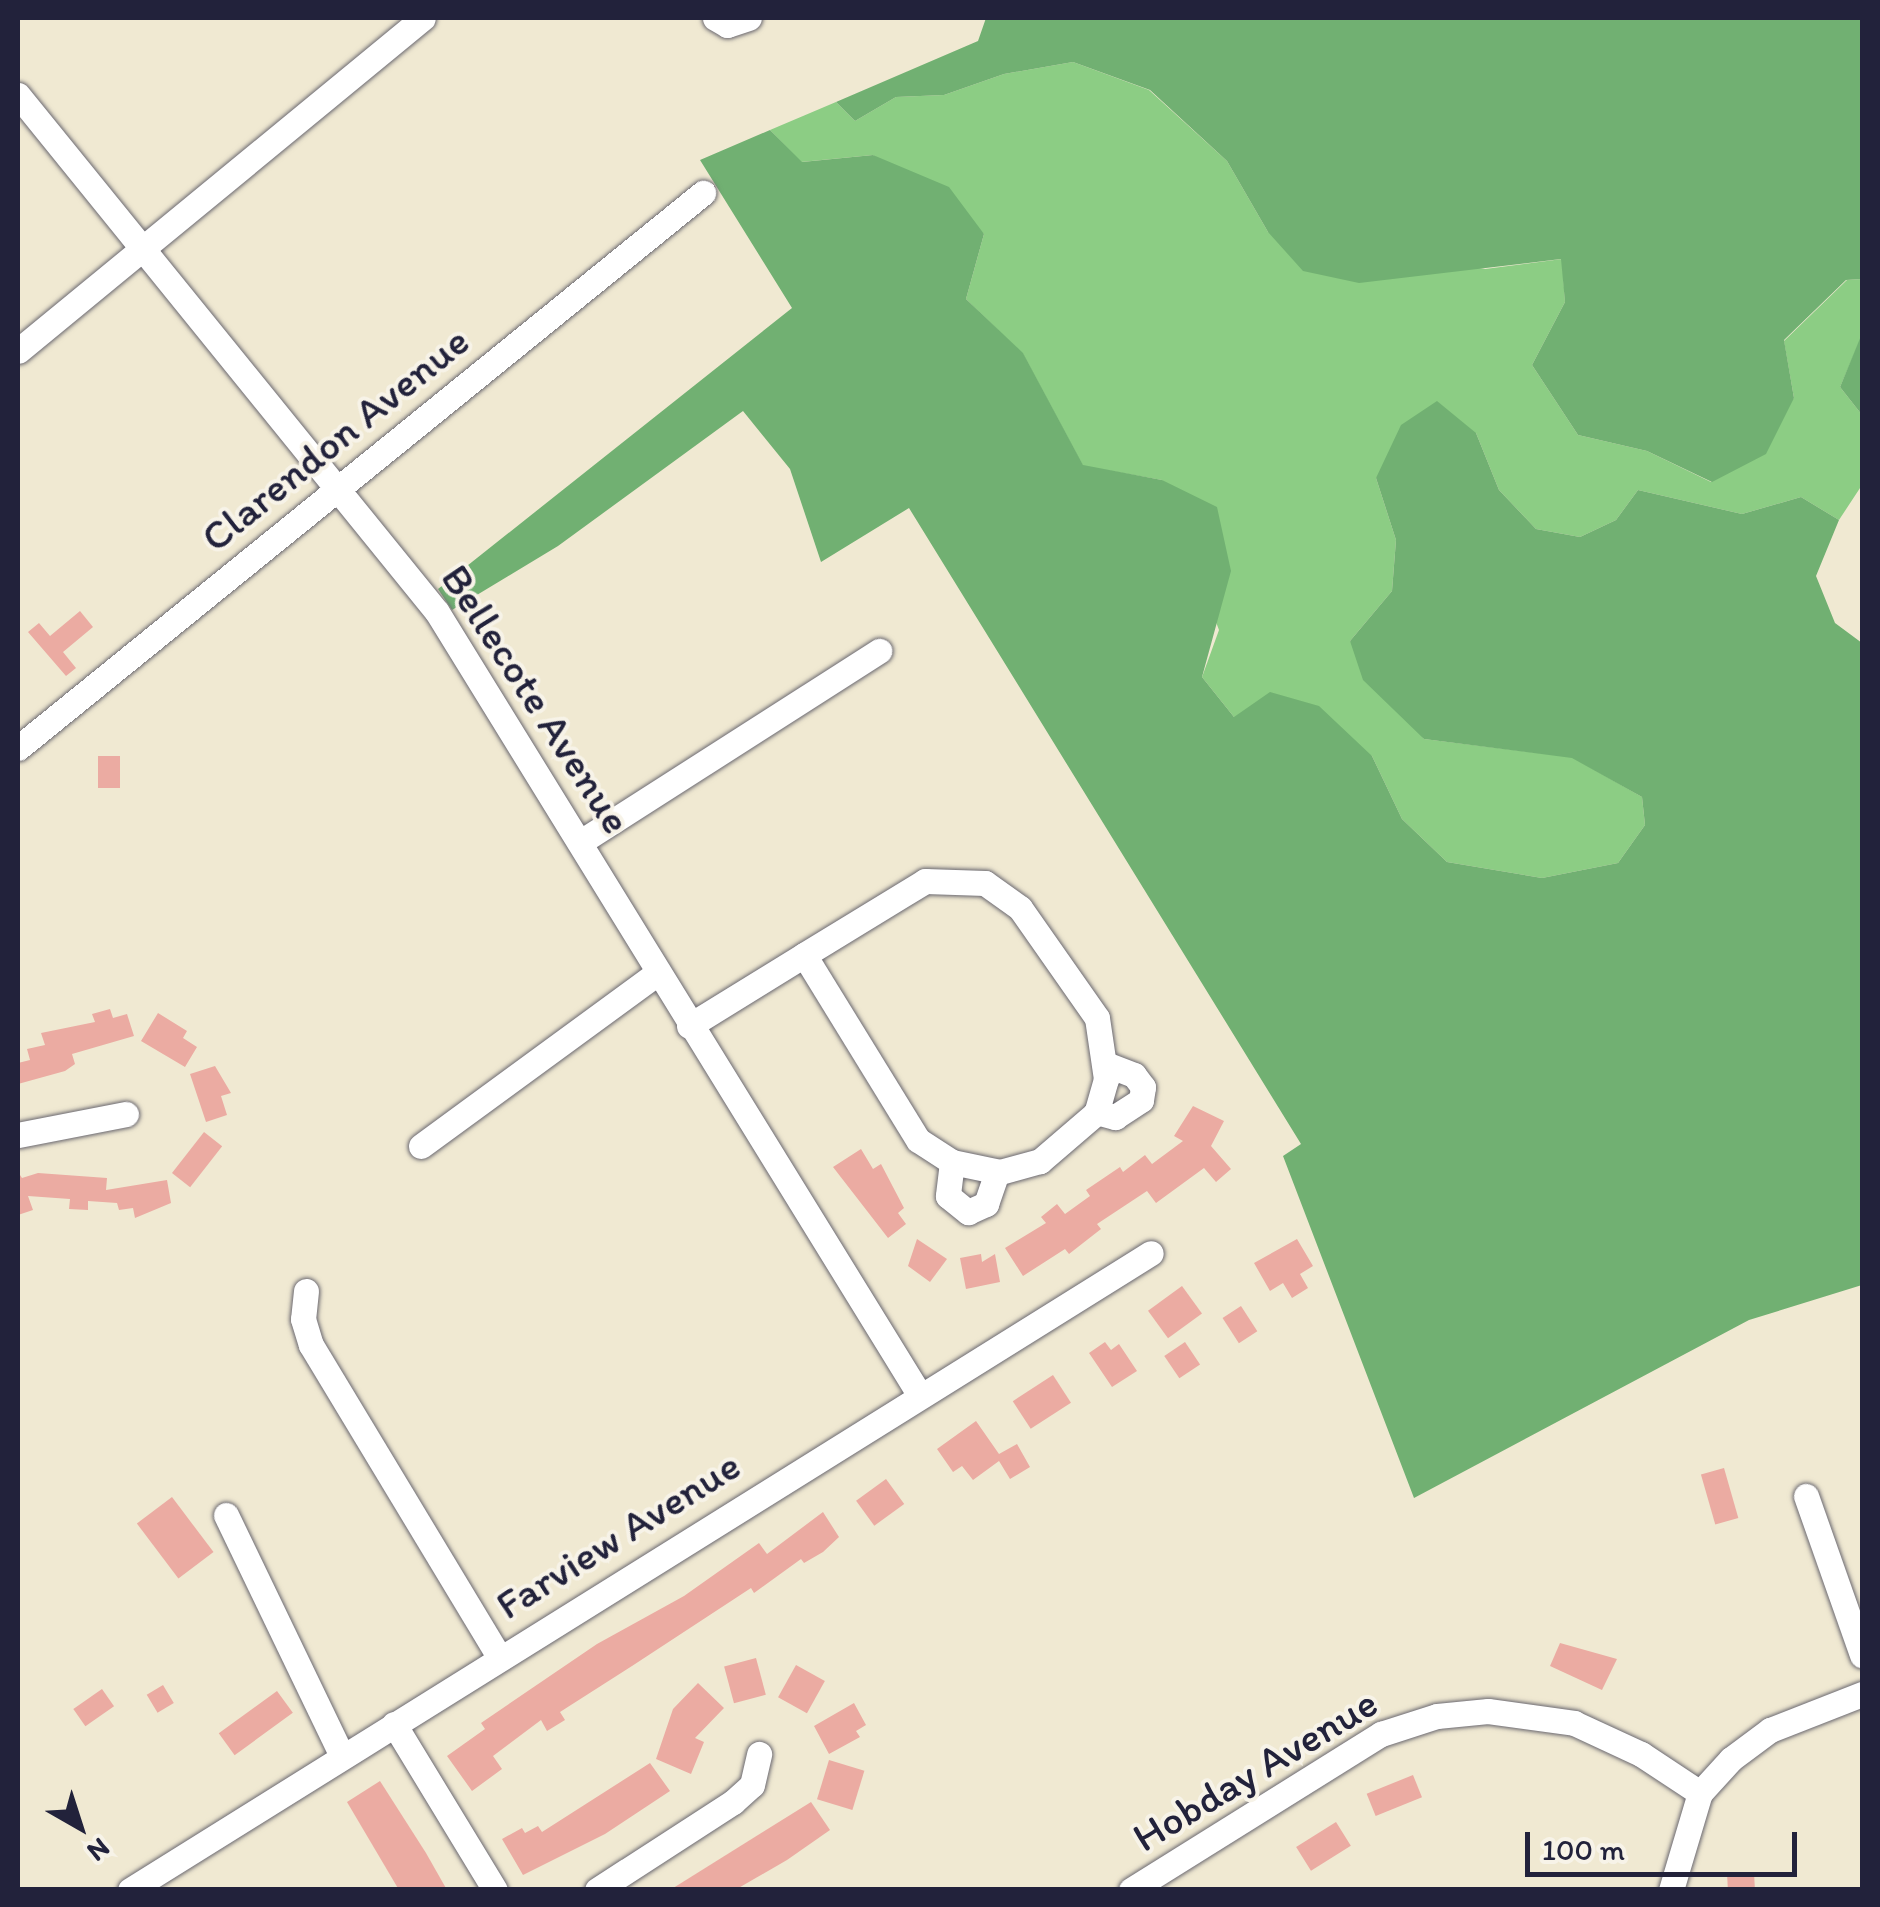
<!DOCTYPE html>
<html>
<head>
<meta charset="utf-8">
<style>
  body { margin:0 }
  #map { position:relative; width:1880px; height:1907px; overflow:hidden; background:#f0e9d2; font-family:Itim,sans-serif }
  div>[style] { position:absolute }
  .green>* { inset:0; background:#8ccd84 }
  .forest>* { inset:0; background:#71b072 }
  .building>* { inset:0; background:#ebaba2; transform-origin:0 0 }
  .roads { filter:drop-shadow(0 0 2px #6a6870) drop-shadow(0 0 2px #6a6870) }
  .minor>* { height:25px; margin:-12.5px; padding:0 12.5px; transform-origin:12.5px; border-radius:12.5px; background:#fff }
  span { translate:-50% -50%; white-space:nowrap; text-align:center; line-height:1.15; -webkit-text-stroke:8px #f7f3e8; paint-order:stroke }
  .street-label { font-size:42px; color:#22223b }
  .frame { position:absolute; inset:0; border:20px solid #22223b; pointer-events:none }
  .north { position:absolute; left:30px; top:1777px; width:100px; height:100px; -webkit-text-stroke:8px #f7f3e8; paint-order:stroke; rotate:141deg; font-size:28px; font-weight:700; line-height:40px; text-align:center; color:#22223b }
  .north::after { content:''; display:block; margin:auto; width:35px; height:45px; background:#22223b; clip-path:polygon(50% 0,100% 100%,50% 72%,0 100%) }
  .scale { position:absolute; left:1525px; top:1832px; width:272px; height:45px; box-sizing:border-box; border:5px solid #22223b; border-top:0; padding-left:12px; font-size:30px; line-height:35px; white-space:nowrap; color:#22223b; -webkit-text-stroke:8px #f7f3e8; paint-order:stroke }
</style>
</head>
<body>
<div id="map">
  <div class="green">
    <i style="clip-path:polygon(1073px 62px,1149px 90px,1227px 161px,1268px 232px,1485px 269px,1562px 259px,1565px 302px,1532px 365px,1578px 435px,1647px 451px,1711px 482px,1794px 398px,1784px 341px,1847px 280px,1862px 279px,1862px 336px,1840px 387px,1862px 415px,1862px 485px,1839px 520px,1801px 497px,1742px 514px,1638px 490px,1616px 520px,1580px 537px,1536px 529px,1499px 490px,1476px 433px,1376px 478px,1396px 540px,1392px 591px,1350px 641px,1424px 739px,1572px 757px,1642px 797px,1645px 825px,1618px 863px,1542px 878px,1447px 862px,1402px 819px,1372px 756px,1234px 717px,1202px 677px,1219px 630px,1162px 480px,1083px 466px,1023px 354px,966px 299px,984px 234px,873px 155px,801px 162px,770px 130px,836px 102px,855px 121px,896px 97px,944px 95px,1004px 74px)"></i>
  </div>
  <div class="forest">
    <i style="clip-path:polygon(986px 18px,1862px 18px,1862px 279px,1846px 280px,1784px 340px,1794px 398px,1766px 454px,1712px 482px,1647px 451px,1578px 435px,1532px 365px,1565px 302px,1561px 259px,1359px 283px,1303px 271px,1268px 232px,1227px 161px,1150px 90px,1073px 62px,1004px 74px,944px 95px,896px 97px,855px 121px,836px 102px,978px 41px)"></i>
    <i style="clip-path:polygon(770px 130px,802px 162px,873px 155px,949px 187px,984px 234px,966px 299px,1023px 353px,1083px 465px,1162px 480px,1217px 507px,1231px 571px,1202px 677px,1234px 717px,1270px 692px,1319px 706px,1372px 756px,1402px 819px,1447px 862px,1542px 878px,1618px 863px,1645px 825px,1642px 797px,1572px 758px,1424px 739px,1363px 680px,1350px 641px,1392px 591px,1396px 540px,1376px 478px,1401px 425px,1437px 401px,1476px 433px,1499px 490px,1536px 529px,1580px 537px,1616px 520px,1638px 490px,1742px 514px,1801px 497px,1839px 520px,1816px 576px,1835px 623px,1862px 643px,1862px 1285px,1749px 1320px,1414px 1498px,1283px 1156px,1301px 1144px,909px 508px,821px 562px,790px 469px,743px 411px,558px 546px,452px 610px,438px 589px,792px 308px,700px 160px)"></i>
    <i style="clip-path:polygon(1861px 336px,1862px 336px,1862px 415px,1840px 387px)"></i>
  </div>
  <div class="building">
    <i style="clip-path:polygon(80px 611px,93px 627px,63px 652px,76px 668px,66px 676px,28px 632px,39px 623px,50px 636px)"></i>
    <i style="left:98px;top:756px;width:22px;height:32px"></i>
    <i style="clip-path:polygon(110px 1009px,113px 1018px,127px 1014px,134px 1036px,72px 1054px,75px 1064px,65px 1071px,18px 1084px,18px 1063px,30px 1060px,27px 1049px,45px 1045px,41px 1033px,95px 1022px,92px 1014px)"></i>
    <i style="clip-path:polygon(158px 1013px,187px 1031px,183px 1038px,197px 1047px,185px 1067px,141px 1041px)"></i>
    <i style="clip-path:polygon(215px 1066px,231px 1093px,221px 1096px,227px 1115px,206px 1122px,190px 1074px)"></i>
    <i style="clip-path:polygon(1193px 1106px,1224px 1121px,1211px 1146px,1231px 1169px,1216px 1182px,1204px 1168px,1156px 1203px,1147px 1191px,1097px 1224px,1101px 1229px,1069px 1254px,1065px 1249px,1023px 1276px,1005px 1248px,1046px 1223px,1041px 1217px,1057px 1204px,1065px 1214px,1090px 1196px,1086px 1190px,1120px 1167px,1123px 1172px,1145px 1155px,1152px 1164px,1183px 1141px,1174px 1136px)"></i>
    <i style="left:204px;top:1132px;width:23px;height:52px;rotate:38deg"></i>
    <i style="clip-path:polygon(861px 1149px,873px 1169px,881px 1164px,904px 1208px,898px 1213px,906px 1224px,888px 1238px,833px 1167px)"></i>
    <i style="clip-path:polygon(18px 1172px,22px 1178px,38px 1173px,107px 1178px,106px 1190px,167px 1180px,171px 1203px,135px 1218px,133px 1208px,119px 1210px,117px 1203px,88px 1201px,88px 1210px,69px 1209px,70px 1199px,28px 1196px,33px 1210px,18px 1215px)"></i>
    <i style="clip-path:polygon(917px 1239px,947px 1259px,930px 1282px,908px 1266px)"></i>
    <i style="clip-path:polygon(1297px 1239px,1313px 1266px,1300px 1274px,1308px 1288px,1292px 1298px,1283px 1283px,1270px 1291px,1254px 1263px)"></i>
    <i style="clip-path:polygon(981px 1254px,982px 1262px,995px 1254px,1000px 1282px,966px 1289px,960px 1258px)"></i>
    <i style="left:1182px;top:1286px;width:34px;height:42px;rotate:54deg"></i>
    <i style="left:1241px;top:1306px;width:30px;height:22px;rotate:57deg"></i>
    <i style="clip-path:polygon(1105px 1342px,1111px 1350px,1119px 1344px,1137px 1371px,1112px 1387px,1089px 1353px)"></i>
    <i style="left:1185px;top:1342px;width:27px;height:25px;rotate:56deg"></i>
    <i style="left:1053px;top:1375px;width:33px;height:48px;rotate:57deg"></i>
    <i style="clip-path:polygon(976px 1421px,999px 1454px,1017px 1444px,1030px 1467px,1010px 1479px,999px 1461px,973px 1480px,962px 1466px,953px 1472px,937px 1449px)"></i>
    <i style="left:1724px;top:1468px;width:52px;height:24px;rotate:74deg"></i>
    <i style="left:886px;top:1479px;width:31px;height:37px;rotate:54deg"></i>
    <i style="left:172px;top:1497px;width:69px;height:44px;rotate:53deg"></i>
    <i style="clip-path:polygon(823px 1512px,839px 1537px,823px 1552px,804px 1563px,801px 1559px,754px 1593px,751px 1588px,632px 1666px,560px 1712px,565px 1720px,547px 1731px,541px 1720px,493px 1756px,502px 1769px,472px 1791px,447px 1756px,485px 1729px,481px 1723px,597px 1644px,684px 1596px,759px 1543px,767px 1554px)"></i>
    <i style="clip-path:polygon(1560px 1643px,1617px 1659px,1602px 1690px,1550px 1666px)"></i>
    <i style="left:756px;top:1658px;width:38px;height:33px;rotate:75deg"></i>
    <i style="left:796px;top:1665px;width:33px;height:37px;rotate:29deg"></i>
    <i style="clip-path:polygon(698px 1683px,724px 1708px,695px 1738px,704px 1742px,691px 1774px,656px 1759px,673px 1709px)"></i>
    <i style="left:163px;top:1685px;width:21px;height:19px;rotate:59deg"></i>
    <i style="left:102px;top:1689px;width:21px;height:35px;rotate:55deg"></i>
    <i style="left:277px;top:1691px;width:27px;height:72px;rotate:54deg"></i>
    <i style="clip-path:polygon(854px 1703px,866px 1725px,856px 1731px,860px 1737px,829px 1754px,814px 1726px)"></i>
    <i style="left:829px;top:1760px;width:37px;height:41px;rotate:17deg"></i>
    <i style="clip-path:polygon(650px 1763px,670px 1791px,605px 1834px,523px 1875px,502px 1839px,522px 1828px,525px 1833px,538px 1826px,542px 1832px)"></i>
    <i style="left:1413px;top:1775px;width:24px;height:50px;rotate:68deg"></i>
    <i style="clip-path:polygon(380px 1781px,426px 1853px,447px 1890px,399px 1890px,347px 1802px)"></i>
    <i style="clip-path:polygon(811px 1802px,830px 1830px,787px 1860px,735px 1890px,670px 1890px)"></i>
    <i style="left:1336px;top:1822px;width:28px;height:47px;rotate:58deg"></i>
    <i style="left:1754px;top:1872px;width:18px;height:27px;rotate:87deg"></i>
  </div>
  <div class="roads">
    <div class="minor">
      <i style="left:715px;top:18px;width:14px;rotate:30deg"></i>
      <i style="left:727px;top:25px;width:23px;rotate:-18deg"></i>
      <i style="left:18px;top:95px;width:665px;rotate:50.98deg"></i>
      <i style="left:437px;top:612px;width:919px;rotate:58.35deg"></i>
      <i style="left:18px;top:351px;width:524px;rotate:-39.43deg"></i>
      <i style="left:18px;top:748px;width:882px;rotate:-39.02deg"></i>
      <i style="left:582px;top:841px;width:353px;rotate:-32.6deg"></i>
      <i style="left:689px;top:1026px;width:135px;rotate:-31.7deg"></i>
      <i style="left:804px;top:955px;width:142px;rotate:-31.4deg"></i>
      <i style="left:925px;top:881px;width:60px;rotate:1.9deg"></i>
      <i style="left:985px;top:883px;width:43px;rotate:35.5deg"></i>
      <i style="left:1020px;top:908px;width:134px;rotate:55deg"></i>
      <i style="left:1097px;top:1018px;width:62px;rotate:81.6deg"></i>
      <i style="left:1106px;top:1079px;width:35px;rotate:106deg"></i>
      <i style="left:1096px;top:1113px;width:74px;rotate:139.4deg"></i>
      <i style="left:1040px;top:1161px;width:41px;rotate:164.6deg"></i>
      <i style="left:1000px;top:1172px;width:49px;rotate:-168.2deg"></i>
      <i style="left:952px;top:1162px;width:40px;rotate:-147.1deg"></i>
      <i style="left:918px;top:1140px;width:217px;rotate:-121.6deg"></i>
      <i style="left:1096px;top:1112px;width:20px;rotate:15deg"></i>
      <i style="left:1115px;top:1117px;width:31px;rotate:-33deg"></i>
      <i style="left:1141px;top:1100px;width:13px;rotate:-81deg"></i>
      <i style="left:1143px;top:1087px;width:15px;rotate:-127deg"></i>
      <i style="left:1134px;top:1075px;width:30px;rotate:-159deg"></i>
      <i style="left:18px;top:1135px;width:110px;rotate:-11deg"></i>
      <i style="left:421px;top:1146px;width:293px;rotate:-36.2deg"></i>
      <i style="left:952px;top:1162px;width:34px;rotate:97deg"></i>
      <i style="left:948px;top:1196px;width:26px;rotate:39deg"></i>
      <i style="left:968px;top:1212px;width:20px;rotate:-24deg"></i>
      <i style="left:986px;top:1204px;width:34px;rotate:-71deg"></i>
      <i style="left:306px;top:1291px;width:28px;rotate:96deg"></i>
      <i style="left:303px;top:1319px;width:27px;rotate:73deg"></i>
      <i style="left:311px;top:1345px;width:364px;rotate:58.9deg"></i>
      <i style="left:1806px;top:1496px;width:169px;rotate:70.6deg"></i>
      <i style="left:226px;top:1515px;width:267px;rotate:64.3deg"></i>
      <i style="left:394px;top:1724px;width:194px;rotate:58.7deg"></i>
      <i style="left:130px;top:1890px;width:1203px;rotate:-31.96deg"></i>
      <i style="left:597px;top:1890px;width:162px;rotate:-32.9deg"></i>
      <i style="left:733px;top:1802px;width:25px;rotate:-42deg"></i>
      <i style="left:752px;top:1785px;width:32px;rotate:-77deg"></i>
      <i style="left:1131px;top:1890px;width:295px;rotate:-32deg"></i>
      <i style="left:1381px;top:1734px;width:59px;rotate:-17.8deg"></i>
      <i style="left:1437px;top:1716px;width:51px;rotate:-5.6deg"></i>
      <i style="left:1488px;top:1711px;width:87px;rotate:7.9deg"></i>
      <i style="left:1574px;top:1723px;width:74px;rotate:24.8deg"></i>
      <i style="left:1641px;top:1754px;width:71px;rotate:33.5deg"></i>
      <i style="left:1671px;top:1890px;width:101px;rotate:-73.4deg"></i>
      <i style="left:1700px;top:1793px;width:46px;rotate:-47.6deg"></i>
      <i style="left:1731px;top:1759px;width:49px;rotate:-36.6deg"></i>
      <i style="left:1770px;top:1730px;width:99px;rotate:-21.4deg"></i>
    </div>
  </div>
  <div class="street-label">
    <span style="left:335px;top:439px;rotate:-39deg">Clarendon Avenue</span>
    <span style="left:536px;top:699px;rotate:57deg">Bellecote Avenue</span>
    <span style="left:618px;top:1535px;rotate:-32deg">Farview Avenue</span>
    <span style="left:1255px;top:1770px;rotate:-31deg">Hobday Avenue</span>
  </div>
  <div class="frame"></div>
  <div class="north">N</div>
  <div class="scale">100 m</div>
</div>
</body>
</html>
